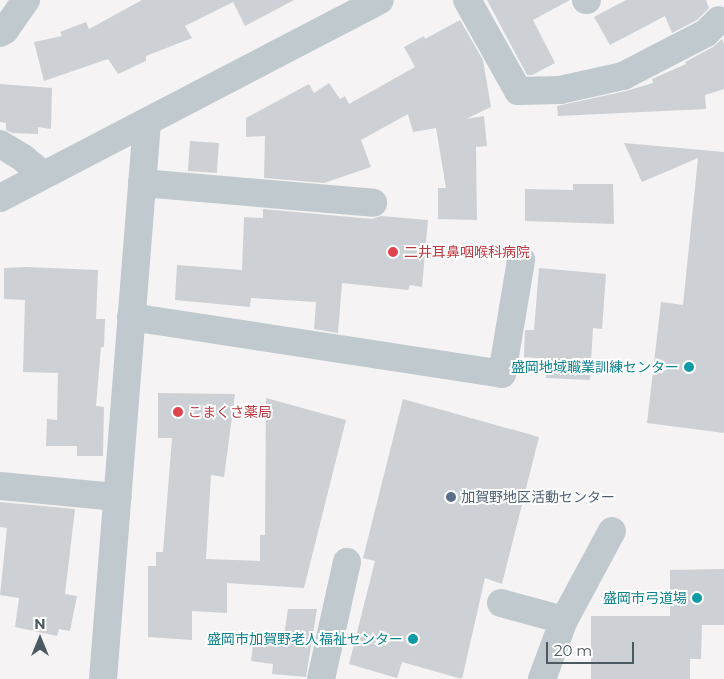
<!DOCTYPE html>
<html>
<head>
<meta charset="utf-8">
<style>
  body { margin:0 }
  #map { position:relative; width:724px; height:679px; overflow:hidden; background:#f5f3f3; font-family:Montserrat,"Noto Sans JP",sans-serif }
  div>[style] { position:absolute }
  .building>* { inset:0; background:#cdd1d5; transform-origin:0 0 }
  .minor>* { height:28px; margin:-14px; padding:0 14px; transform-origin:14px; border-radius:14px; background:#bfc9ce }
  .dots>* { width:14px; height:14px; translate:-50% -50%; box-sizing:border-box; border:2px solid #fff; border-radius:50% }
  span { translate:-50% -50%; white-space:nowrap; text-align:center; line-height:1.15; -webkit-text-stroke:4px #fff; paint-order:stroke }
  .health-label { font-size:14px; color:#be3a42 }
  .left { translate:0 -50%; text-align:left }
  .culture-label { font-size:14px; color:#0d838f }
  .right { translate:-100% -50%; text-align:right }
  .service-label { font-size:14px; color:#4e5e75 }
  .north { position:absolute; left:15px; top:614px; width:50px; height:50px; -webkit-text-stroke:4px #fff; paint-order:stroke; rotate:0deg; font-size:14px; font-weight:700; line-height:20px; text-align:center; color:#4b5960 }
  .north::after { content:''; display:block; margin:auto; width:18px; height:22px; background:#4b5960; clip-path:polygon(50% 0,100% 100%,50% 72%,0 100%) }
  .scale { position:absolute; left:546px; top:642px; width:88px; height:22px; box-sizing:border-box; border:2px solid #4b5960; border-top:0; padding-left:6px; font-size:15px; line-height:18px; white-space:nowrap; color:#4b5960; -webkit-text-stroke:4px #fff; paint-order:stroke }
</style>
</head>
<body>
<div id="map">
  <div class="building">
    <i style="clip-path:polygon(142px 0,294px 0,245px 26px,233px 2px,185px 26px,192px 38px,146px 56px,146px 61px,118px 74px,108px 59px,44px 81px,34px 42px,62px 36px,60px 32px,86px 22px,89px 29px)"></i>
    <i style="clip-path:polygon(487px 0,570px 0,533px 20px,555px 63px,532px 75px,527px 75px)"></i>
    <i style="clip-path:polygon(626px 0,706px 0,709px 8px,697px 20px,672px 33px,665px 16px,610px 45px,594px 17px)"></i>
    <i style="clip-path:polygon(460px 20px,483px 60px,491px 107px,466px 119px,484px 116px,487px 146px,476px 147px,477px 220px,438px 219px,438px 188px,446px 188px,436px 128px,413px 132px,408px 114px,361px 140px,371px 167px,324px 183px,264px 178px,265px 136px,246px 137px,246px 118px,309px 84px,314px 93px,329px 83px,340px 99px,345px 96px,349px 104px,415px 67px,404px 47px,424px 36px,425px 39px)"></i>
    <i style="clip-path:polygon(722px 39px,724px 44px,724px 89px,705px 95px,706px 109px,558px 116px,557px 106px,626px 91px,653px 83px,652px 79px,686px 64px,685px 62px,713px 47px)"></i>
    <i style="clip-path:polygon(0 84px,52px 88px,51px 129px,38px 127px,38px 134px,12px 133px,6px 130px,6px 123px,0 122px)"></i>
    <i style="left:190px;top:141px;width:29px;height:30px;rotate:4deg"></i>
    <i style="clip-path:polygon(624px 143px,724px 152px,724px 433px,647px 423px,661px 302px,683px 305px,698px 158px,642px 182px)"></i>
    <i style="clip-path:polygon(573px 184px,613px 184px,614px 224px,525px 221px,525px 189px,573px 190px)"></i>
    <i style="clip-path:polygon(263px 209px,372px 219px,381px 216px,428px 220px,422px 287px,410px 285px,408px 290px,342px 283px,338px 333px,314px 329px,316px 302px,251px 298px,250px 307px,175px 300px,177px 265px,242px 270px,244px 217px,263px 218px)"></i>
    <i style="clip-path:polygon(26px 267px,98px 270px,96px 319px,105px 319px,104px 347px,101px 347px,96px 406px,104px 407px,103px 456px,77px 456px,77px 446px,46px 446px,47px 419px,57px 420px,58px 373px,23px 372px,25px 300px,4px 299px,4px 268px)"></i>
    <i style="clip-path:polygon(539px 268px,606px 274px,602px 329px,593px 328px,590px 380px,546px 378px,547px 359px,524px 357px,525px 330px,534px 330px)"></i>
    <i style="clip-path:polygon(158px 393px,235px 394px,224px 477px,211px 475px,206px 559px,260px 561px,260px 535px,265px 535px,266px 398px,346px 420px,304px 588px,227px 583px,227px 613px,192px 611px,192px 640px,148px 637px,148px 566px,156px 566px,156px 552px,163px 552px,172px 438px,158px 438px)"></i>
    <i style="clip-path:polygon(403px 399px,539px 437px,502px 584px,485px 578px,462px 679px,402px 662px,397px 678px,349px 664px,375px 561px,363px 558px)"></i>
    <i style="clip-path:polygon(0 502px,75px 509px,65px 594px,77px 596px,70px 631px,59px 629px,57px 636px,15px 627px,19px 598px,0 595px,7px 528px,0 527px)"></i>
    <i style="clip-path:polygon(724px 569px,724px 625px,702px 625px,701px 659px,690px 659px,690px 679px,591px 679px,591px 616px,670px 616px,670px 570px)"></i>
    <i style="clip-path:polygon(288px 609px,317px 609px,306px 677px,272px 674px,273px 664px,251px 661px,255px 631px,284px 636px)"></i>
  </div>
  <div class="minor">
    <i style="left:467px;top:0;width:104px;rotate:60.7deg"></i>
    <i style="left:518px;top:91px;width:42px;rotate:-1.4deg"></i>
    <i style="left:560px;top:90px;width:65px;rotate:-12.5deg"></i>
    <i style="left:623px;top:76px;width:93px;rotate:-27.4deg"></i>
    <i style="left:706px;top:33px;width:18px;rotate:-45deg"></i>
    <i style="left:586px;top:0;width:1px"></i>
    <i style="left:0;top:33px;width:6px;rotate:-31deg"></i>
    <i style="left:5px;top:30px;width:37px;rotate:-55deg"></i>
    <i style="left:0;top:144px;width:27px;rotate:31deg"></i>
    <i style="left:23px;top:158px;width:26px;rotate:40deg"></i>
    <i style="left:142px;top:183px;width:232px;rotate:4.9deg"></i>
    <i style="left:0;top:198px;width:428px;rotate:-27.5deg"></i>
    <i style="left:131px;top:317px;width:375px;rotate:8.7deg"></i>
    <i style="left:502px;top:374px;width:116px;rotate:-80.5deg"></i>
    <i style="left:0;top:486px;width:118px;rotate:5.4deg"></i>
    <i style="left:501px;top:603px;width:65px;rotate:15.1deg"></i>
    <i style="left:103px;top:679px;width:559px;rotate:-85.48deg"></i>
    <i style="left:321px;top:679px;width:120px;rotate:-77.5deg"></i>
    <i style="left:542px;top:679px;width:63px;rotate:-69.6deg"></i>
    <i style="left:564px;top:620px;width:101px;rotate:-61.7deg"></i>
  </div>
  <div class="dots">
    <i style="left:393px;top:252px;background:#e0444e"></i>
    <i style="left:689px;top:367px;background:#0f9aa8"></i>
    <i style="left:178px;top:412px;background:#e0444e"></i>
    <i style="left:451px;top:497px;background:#5c6f8a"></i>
    <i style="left:697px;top:598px;background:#0f9aa8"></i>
    <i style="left:413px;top:639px;background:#0f9aa8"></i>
  </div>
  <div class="health-label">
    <span class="left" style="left:404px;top:252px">二井耳鼻咽喉科病院</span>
    <span class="left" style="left:188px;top:412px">こまくさ薬局</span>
  </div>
  <div class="culture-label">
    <span class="right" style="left:679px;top:367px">盛岡地域職業訓練センター</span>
    <span class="right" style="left:687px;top:598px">盛岡市弓道場</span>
    <span class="right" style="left:403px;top:639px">盛岡市加賀野老人福祉センター</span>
  </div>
  <div class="service-label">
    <span class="left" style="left:461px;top:497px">加賀野地区活動センター</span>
  </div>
  <div class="north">N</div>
  <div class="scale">20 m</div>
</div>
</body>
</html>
